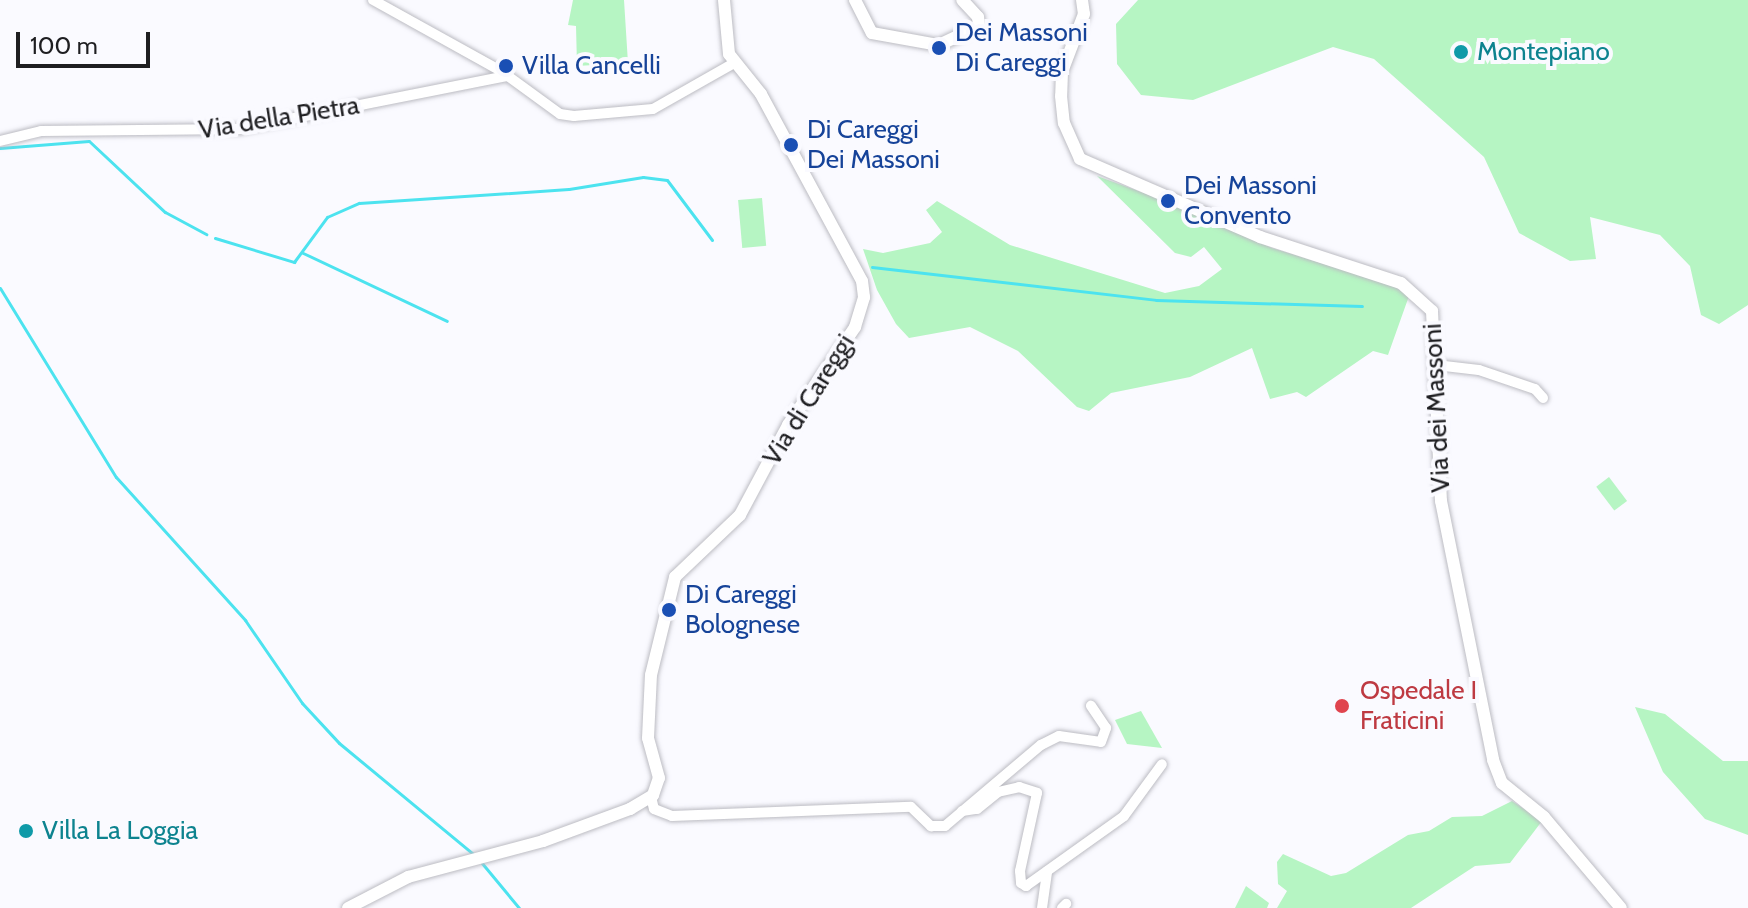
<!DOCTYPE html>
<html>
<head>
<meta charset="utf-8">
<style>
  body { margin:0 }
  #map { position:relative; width:1748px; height:908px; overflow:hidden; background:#fafaff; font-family:Cabin,sans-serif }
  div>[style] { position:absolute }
  .green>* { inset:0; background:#b6f5c3; transform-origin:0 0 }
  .stream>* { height:3px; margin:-1.5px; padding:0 1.5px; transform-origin:1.5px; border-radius:1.5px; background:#4ce3ef }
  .roads { filter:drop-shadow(0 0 2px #bcbcc3) drop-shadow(0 0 2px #bcbcc3) }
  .minor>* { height:10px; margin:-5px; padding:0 5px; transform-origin:5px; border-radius:5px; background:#fff }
  .tertiary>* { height:12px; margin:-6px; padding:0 6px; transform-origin:6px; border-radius:6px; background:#fff }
  .dots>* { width:22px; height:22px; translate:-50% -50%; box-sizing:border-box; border:4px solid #fafaff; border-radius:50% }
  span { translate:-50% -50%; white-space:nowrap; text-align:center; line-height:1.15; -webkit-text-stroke:8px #fafaff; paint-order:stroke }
  .transit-label { font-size:26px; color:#164399 }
  .left { translate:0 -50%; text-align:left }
  .culture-label { font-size:26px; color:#0d838f }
  .street-label { font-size:26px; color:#1e1e21 }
  .health-label { font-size:26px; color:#be3a42 }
  .scale { position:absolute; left:16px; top:32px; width:134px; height:36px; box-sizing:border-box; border:4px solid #1e1e21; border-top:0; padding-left:10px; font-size:24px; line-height:28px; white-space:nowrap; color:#1e1e21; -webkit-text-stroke:6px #fafaff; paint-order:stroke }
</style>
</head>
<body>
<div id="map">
  <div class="green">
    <i style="clip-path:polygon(573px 0,624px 0,628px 63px,577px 66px,576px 26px,568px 25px)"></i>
    <i style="clip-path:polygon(1138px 0,1748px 0,1748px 305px,1719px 324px,1701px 315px,1690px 266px,1660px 235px,1590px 217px,1596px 259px,1570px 261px,1519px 233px,1484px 157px,1374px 59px,1333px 47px,1193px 100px,1141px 95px,1117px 64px,1116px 24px)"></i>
    <i style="clip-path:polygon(1097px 176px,1188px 209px,1272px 248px,1390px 284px,1409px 296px,1388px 355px,1373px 351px,1306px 397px,1297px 392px,1270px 399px,1252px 348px,1190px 377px,1111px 393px,1089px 411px,1077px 407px,1018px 351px,970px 327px,909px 338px,896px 324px,877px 290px,863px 249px,883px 253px,930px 243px,942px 232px,926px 210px,937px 201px,1010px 245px,1165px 293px,1199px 286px,1222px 269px,1204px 247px,1191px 257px,1175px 253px)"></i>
    <i style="left:762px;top:198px;width:48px;height:24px;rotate:85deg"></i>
    <i style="left:1609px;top:477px;width:30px;height:16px;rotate:53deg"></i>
    <i style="clip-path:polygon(1635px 707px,1665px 714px,1723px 761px,1748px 761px,1748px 835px,1705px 819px,1663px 772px)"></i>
    <i style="clip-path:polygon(1141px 711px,1162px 748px,1127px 744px,1115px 720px)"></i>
    <i style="clip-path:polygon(1512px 801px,1542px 821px,1510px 863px,1475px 866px,1411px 908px,1277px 908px,1287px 891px,1278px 884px,1277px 862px,1283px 854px,1331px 876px,1346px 873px,1408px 835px,1429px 831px,1452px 817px,1482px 816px)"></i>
    <i style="clip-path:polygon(1246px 886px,1269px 903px,1267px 908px,1235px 908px)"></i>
  </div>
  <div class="stream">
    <i style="left:0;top:148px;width:89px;rotate:-4.5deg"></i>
    <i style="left:89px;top:141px;width:104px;rotate:43.1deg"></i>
    <i style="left:165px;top:212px;width:47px;rotate:28.2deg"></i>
    <i style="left:215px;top:238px;width:83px;rotate:16.9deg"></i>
    <i style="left:294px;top:262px;width:56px;rotate:-53.7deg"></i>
    <i style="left:327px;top:217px;width:35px;rotate:-24deg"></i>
    <i style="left:359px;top:203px;width:210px;rotate:-3.8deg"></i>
    <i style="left:569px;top:189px;width:75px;rotate:-9.2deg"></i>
    <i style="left:643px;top:177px;width:24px;rotate:7deg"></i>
    <i style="left:667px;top:180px;width:75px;rotate:53.1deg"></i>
    <i style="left:303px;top:253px;width:159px;rotate:25.3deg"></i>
    <i style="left:872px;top:267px;width:286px;rotate:6.6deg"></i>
    <i style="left:1156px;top:300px;width:206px;rotate:1.7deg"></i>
    <i style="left:0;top:288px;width:222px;rotate:58.5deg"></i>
    <i style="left:116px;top:477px;width:193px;rotate:47.9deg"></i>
    <i style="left:245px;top:620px;width:101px;rotate:55.5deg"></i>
    <i style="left:302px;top:703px;width:54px;rotate:47.2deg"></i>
    <i style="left:339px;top:743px;width:174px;rotate:39.6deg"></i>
    <i style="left:481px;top:862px;width:60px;rotate:50.4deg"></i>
  </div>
  <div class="roads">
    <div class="minor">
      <i style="left:373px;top:0;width:146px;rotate:29deg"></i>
      <i style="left:501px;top:71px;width:73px;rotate:36.1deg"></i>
      <i style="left:560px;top:114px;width:14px;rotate:8deg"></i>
      <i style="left:574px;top:116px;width:79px;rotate:-5.1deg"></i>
      <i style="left:653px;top:109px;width:95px;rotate:-29.5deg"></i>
      <i style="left:0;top:141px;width:42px;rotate:-13.7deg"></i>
      <i style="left:41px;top:131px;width:198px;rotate:-0.6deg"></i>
      <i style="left:239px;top:129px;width:273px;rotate:-11.2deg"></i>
      <i style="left:1436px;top:365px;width:43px;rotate:6.6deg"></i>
      <i style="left:1479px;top:370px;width:59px;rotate:18.7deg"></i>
      <i style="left:1535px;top:389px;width:12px;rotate:48deg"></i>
      <i style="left:651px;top:797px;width:12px;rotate:76deg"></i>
      <i style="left:654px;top:809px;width:19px;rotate:21deg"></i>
      <i style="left:672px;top:816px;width:239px;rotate:-2.2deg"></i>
      <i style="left:911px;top:807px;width:28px;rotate:44deg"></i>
      <i style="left:931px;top:826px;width:14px"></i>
      <i style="left:945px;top:826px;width:126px;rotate:-40.2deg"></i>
      <i style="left:1041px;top:745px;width:20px;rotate:-27deg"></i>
      <i style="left:1059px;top:736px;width:42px;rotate:8.1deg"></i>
      <i style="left:1101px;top:742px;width:15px;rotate:-70deg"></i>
      <i style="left:1106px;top:728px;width:27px;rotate:-124deg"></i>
      <i style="left:962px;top:811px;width:15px;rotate:-8deg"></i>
      <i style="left:977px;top:809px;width:27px;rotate:-39deg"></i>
      <i style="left:998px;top:792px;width:22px;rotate:-13deg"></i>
      <i style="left:1019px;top:787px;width:19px;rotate:18deg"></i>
      <i style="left:1037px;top:793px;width:80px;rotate:102.3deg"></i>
      <i style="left:1020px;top:871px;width:12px;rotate:85deg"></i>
      <i style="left:1021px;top:883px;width:6px;rotate:31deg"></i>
      <i style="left:1026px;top:886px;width:120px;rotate:-35.5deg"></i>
      <i style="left:1124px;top:816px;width:64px;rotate:-53.8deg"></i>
      <i style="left:1042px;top:908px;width:37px;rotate:-82deg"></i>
      <i style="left:1062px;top:908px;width:6px;rotate:-45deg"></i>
    </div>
    <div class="tertiary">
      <i style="left:855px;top:0;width:37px;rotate:63deg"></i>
      <i style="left:872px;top:33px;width:68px;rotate:10.2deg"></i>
      <i style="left:939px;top:45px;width:44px;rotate:-25.4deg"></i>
      <i style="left:979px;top:26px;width:9px;rotate:-96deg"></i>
      <i style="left:978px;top:17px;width:23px;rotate:-133deg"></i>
      <i style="left:1082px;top:0;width:14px;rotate:82deg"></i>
      <i style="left:1084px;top:14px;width:62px;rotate:110.8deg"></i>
      <i style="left:1062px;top:72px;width:24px;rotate:92deg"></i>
      <i style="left:1061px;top:96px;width:27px;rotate:84deg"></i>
      <i style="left:1064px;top:123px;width:39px;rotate:66deg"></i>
      <i style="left:1080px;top:159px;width:196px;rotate:23.4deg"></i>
      <i style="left:1260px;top:237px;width:148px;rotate:18.1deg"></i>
      <i style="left:1401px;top:283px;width:42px;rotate:42.1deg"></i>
      <i style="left:1432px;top:311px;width:190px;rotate:87.3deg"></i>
      <i style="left:1441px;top:501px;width:264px;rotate:78.6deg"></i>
      <i style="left:1493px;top:760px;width:25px;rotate:69deg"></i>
      <i style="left:1502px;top:783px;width:54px;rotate:39deg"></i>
      <i style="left:1544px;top:817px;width:119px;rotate:49.8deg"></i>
      <i style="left:348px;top:908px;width:68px;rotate:-27.3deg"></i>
      <i style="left:408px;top:877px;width:140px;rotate:-14.9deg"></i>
      <i style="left:543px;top:841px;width:93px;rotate:-20.2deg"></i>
      <i style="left:630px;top:809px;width:27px;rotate:-31deg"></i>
      <i style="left:653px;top:795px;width:18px;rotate:-71deg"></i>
      <i style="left:659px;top:778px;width:41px;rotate:-105.4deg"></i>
      <i style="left:648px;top:738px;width:63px;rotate:-87.3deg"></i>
      <i style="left:651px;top:675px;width:101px;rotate:-76.2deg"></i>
      <i style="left:675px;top:577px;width:90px;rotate:-43.6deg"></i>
      <i style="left:740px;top:515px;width:102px;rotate:-61.9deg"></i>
      <i style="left:788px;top:425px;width:119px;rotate:-55.6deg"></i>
      <i style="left:855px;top:327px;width:31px;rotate:-73deg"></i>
      <i style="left:864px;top:297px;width:16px;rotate:-97deg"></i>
      <i style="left:862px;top:281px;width:213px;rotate:-118.4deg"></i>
      <i style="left:761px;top:94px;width:51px;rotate:-128.7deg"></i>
      <i style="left:729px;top:54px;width:54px;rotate:-95.3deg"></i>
    </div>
  </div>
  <div class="dots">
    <i style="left:939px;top:48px;background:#1a4fb4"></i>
    <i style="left:1461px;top:52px;background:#0f9aa8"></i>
    <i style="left:506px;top:66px;background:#1a4fb4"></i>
    <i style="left:791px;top:145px;background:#1a4fb4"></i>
    <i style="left:1168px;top:201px;background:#1a4fb4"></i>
    <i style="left:669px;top:610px;background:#1a4fb4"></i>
    <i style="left:1342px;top:706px;background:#e0444e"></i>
    <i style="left:26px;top:831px;background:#0f9aa8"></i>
  </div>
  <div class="transit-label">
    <span class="left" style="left:955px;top:48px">Dei Massoni<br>Di Careggi</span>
    <span class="left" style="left:522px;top:66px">Villa Cancelli</span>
    <span class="left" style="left:807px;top:145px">Di Careggi<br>Dei Massoni</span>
    <span class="left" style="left:1184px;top:201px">Dei Massoni<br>Convento</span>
    <span class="left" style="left:685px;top:610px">Di Careggi<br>Bolognese</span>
  </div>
  <div class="culture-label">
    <span class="left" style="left:1477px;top:52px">Montepiano</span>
    <span class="left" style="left:42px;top:831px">Villa La Loggia</span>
  </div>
  <div class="street-label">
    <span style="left:279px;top:118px;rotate:-9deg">Via della Pietra</span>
    <span style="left:809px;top:400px;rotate:-58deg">Via di Careggi</span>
    <span style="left:1437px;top:408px;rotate:-93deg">Via dei Massoni</span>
  </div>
  <div class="health-label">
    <span class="left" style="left:1360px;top:706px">Ospedale I<br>Fraticini</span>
  </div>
  <div class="scale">100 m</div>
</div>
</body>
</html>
